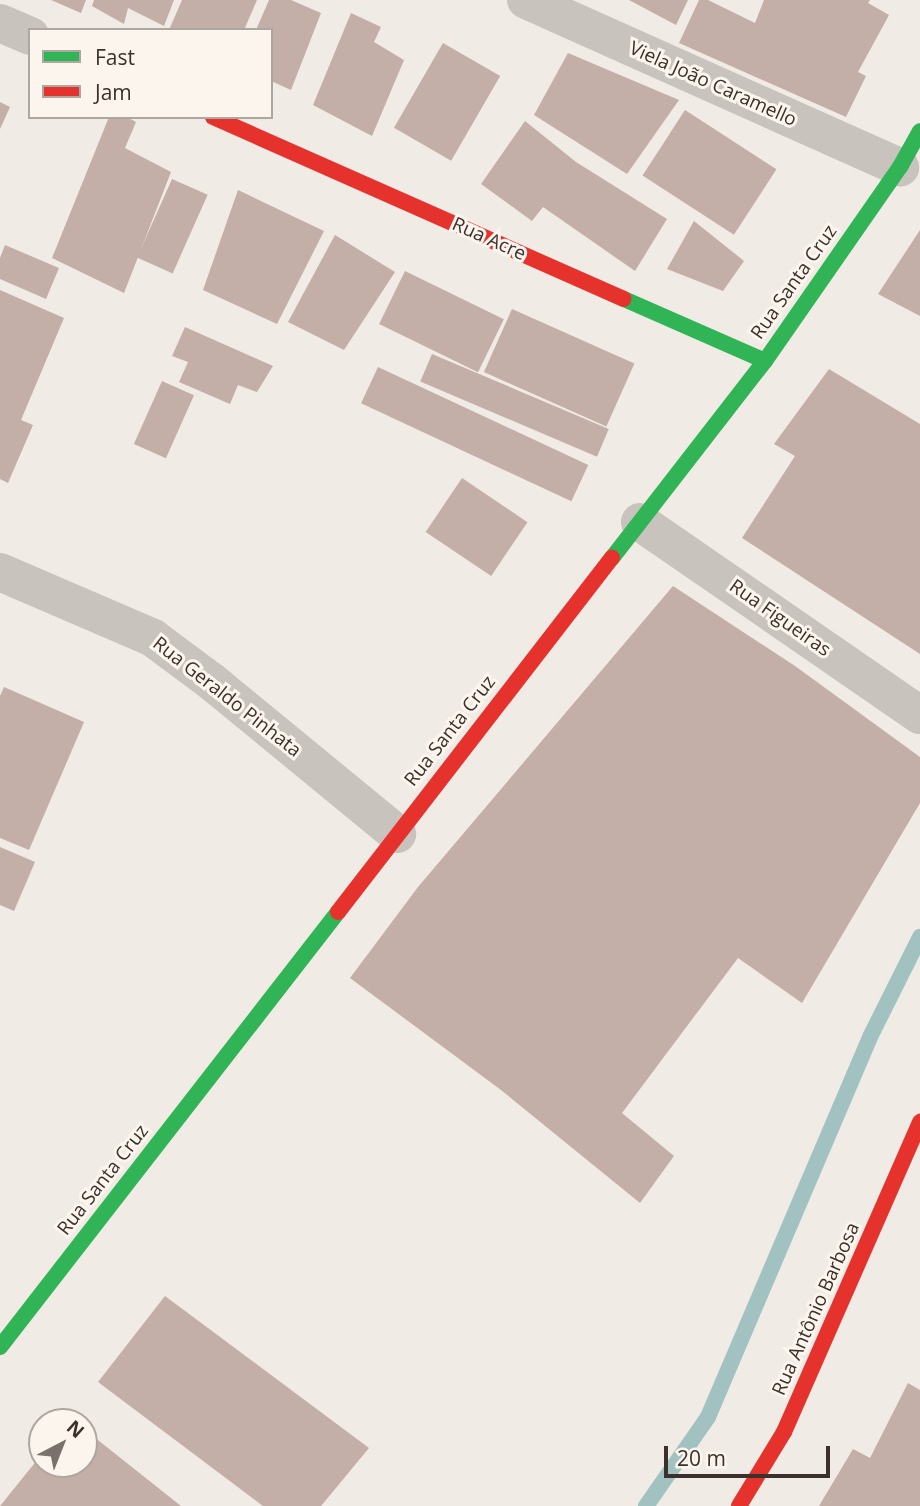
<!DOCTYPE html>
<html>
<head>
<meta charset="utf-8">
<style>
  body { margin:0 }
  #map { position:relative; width:920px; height:1506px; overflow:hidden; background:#f0ebe5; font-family:"Open Sans",sans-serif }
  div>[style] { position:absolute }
  .stream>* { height:16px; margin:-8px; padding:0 8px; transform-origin:8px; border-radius:8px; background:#a1c2c1 }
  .building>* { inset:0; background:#c3afa7; transform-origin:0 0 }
  .street>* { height:38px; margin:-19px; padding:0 19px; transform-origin:19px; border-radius:19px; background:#c9c3be }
  .fast>* { height:16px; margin:-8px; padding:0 8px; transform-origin:8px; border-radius:8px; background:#30b455 }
  .jam>* { height:16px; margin:-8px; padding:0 8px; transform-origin:8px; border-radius:8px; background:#e5322d }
  span { translate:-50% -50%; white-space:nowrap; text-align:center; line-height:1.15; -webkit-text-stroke:6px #fbf5ee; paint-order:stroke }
  .street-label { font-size:19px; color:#3b302b }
  .legend { position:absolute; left:28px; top:28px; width:245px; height:91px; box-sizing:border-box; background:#fbf5ee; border:2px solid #aea6a0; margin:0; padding:9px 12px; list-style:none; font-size:21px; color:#3b302b }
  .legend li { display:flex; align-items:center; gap:14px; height:35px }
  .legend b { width:35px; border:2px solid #aea6a0 }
  .north { position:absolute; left:28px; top:1408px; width:70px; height:70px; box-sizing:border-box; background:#fbf5ee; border:2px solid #aea6a0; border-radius:50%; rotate:42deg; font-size:19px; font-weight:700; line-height:28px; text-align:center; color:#3b302b }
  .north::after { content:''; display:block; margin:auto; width:24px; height:32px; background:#7a716c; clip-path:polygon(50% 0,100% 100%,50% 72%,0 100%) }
  .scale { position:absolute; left:664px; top:1446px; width:166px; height:32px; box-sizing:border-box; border:4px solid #3b302b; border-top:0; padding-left:9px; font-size:21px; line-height:24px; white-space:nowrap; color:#3b302b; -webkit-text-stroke:5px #fbf5ee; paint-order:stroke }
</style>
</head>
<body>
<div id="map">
  <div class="stream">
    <i style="left:646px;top:1506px;width:108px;rotate:-55.1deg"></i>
    <i style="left:708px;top:1417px;width:415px;rotate:-66.9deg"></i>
    <i style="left:871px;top:1035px;width:110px;rotate:-63.4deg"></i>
  </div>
  <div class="building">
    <i style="clip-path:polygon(51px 0,86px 0,81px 13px)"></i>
    <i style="clip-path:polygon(94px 0,174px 0,164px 26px,128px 8px,124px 24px,92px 6px)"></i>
    <i style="clip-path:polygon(182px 0,257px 0,244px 30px,169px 30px)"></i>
    <i style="clip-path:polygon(269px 0,291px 0,321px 13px,291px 90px,271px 81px,271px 30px,256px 30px)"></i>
    <i style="clip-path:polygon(629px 0,688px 0,676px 25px)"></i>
    <i style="clip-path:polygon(699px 0,708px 0,755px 23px,764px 0,870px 0,868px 3px,889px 15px,858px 72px,866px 76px,846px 117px,679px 43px)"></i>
    <i style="clip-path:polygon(351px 13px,381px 27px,374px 42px,404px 60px,372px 136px,313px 105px)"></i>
    <i style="left:443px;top:43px;width:66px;height:98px;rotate:30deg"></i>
    <i style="clip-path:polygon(568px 53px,679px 100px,627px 174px,534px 115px)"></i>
    <i style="clip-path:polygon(0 102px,10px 107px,0 129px)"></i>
    <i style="left:685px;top:110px;width:109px;height:78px;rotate:33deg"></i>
    <i style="clip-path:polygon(109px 117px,127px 117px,136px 122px,125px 148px,171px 172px,124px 293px,52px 258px)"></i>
    <i style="clip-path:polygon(525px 121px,576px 162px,667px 219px,635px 271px,543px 207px,532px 221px,481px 184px)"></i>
    <i style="left:172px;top:179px;width:39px;height:86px;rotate:24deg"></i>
    <i style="clip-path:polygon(238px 190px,324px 231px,277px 324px,203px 290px)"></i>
    <i style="clip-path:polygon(694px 221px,744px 261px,723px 291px,667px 269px)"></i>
    <i style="clip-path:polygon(920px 230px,920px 316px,878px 294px)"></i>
    <i style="clip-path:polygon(335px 235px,395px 272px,344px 350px,288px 322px)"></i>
    <i style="clip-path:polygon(5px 245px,59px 268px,46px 299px,0 279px,0 258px)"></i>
    <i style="left:405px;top:271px;width:110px;height:59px;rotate:26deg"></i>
    <i style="clip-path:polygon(0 290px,64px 318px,21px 420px,33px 425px,8px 483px,0 479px)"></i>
    <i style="left:512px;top:309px;width:134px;height:69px;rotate:24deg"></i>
    <i style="clip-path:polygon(185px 327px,273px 366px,257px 392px,238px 385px,230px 404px,179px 382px,188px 362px,172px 356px)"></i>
    <i style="left:432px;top:354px;width:192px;height:30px;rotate:23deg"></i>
    <i style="left:378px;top:367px;width:232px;height:40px;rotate:25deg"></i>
    <i style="clip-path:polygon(829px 369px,920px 424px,920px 654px,742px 538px,795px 456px,774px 444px)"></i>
    <i style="left:162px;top:381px;width:35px;height:69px;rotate:24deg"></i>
    <i style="left:462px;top:478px;width:79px;height:65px;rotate:34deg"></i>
    <i style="clip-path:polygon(673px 586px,795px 666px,920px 757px,920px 803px,802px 1003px,738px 958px,622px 1113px,674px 1156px,640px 1203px,501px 1090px,350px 978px,418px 887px)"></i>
    <i style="clip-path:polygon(4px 687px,84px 722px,29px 850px,0 838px,0 696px)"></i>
    <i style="clip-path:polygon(0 847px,35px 862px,14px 911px,0 905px)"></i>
    <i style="clip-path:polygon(165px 1296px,369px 1448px,321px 1506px,263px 1506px,98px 1382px)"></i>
    <i style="clip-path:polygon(908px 1383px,920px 1390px,920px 1506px,819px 1506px,853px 1449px,870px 1458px)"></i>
    <i style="clip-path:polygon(84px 1429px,181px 1506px,0 1506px,42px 1454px,42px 1464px,84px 1464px)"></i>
  </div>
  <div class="street">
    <i style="left:526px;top:0;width:410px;rotate:24.1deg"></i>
    <i style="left:0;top:23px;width:33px;rotate:23deg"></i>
    <i style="left:640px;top:522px;width:340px;rotate:34.6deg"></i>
    <i style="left:0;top:572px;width:167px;rotate:23.3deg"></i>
    <i style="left:153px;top:638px;width:72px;rotate:36.6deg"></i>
    <i style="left:211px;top:681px;width:241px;rotate:39.4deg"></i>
  </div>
  <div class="fast">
    <i style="left:624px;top:299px;width:154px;rotate:23.7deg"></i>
    <i style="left:612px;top:558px;width:249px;rotate:-52.2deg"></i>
    <i style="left:765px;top:361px;width:236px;rotate:-55.2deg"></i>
    <i style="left:900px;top:167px;width:41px;rotate:-60.9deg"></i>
    <i style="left:0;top:1347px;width:551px;rotate:-52.15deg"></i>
  </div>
  <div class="jam">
    <i style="left:213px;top:117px;width:449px;rotate:23.9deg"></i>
    <i style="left:338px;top:912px;width:448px;rotate:-52.3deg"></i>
    <i style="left:739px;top:1506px;width:87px;rotate:-58.7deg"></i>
    <i style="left:784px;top:1432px;width:339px;rotate:-66.3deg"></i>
  </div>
  <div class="street-label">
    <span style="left:713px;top:84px;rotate:24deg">Viela João Caramello</span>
    <span style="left:489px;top:239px;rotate:24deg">Rua Acre</span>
    <span style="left:794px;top:282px;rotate:-55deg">Rua Santa Cruz</span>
    <span style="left:780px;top:618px;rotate:35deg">Rua Figueiras</span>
    <span style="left:227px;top:697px;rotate:38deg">Rua Geraldo Pinhata</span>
    <span style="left:450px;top:731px;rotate:-52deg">Rua Santa Cruz</span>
    <span style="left:103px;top:1180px;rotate:-52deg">Rua Santa Cruz</span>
    <span style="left:816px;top:1309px;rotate:-66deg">Rua Antônio Barbosa</span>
  </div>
  <ul class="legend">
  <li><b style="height:9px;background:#30b455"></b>Fast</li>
  <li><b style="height:9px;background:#e5322d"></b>Jam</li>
  </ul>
  <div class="north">N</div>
  <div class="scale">20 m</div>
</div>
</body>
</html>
